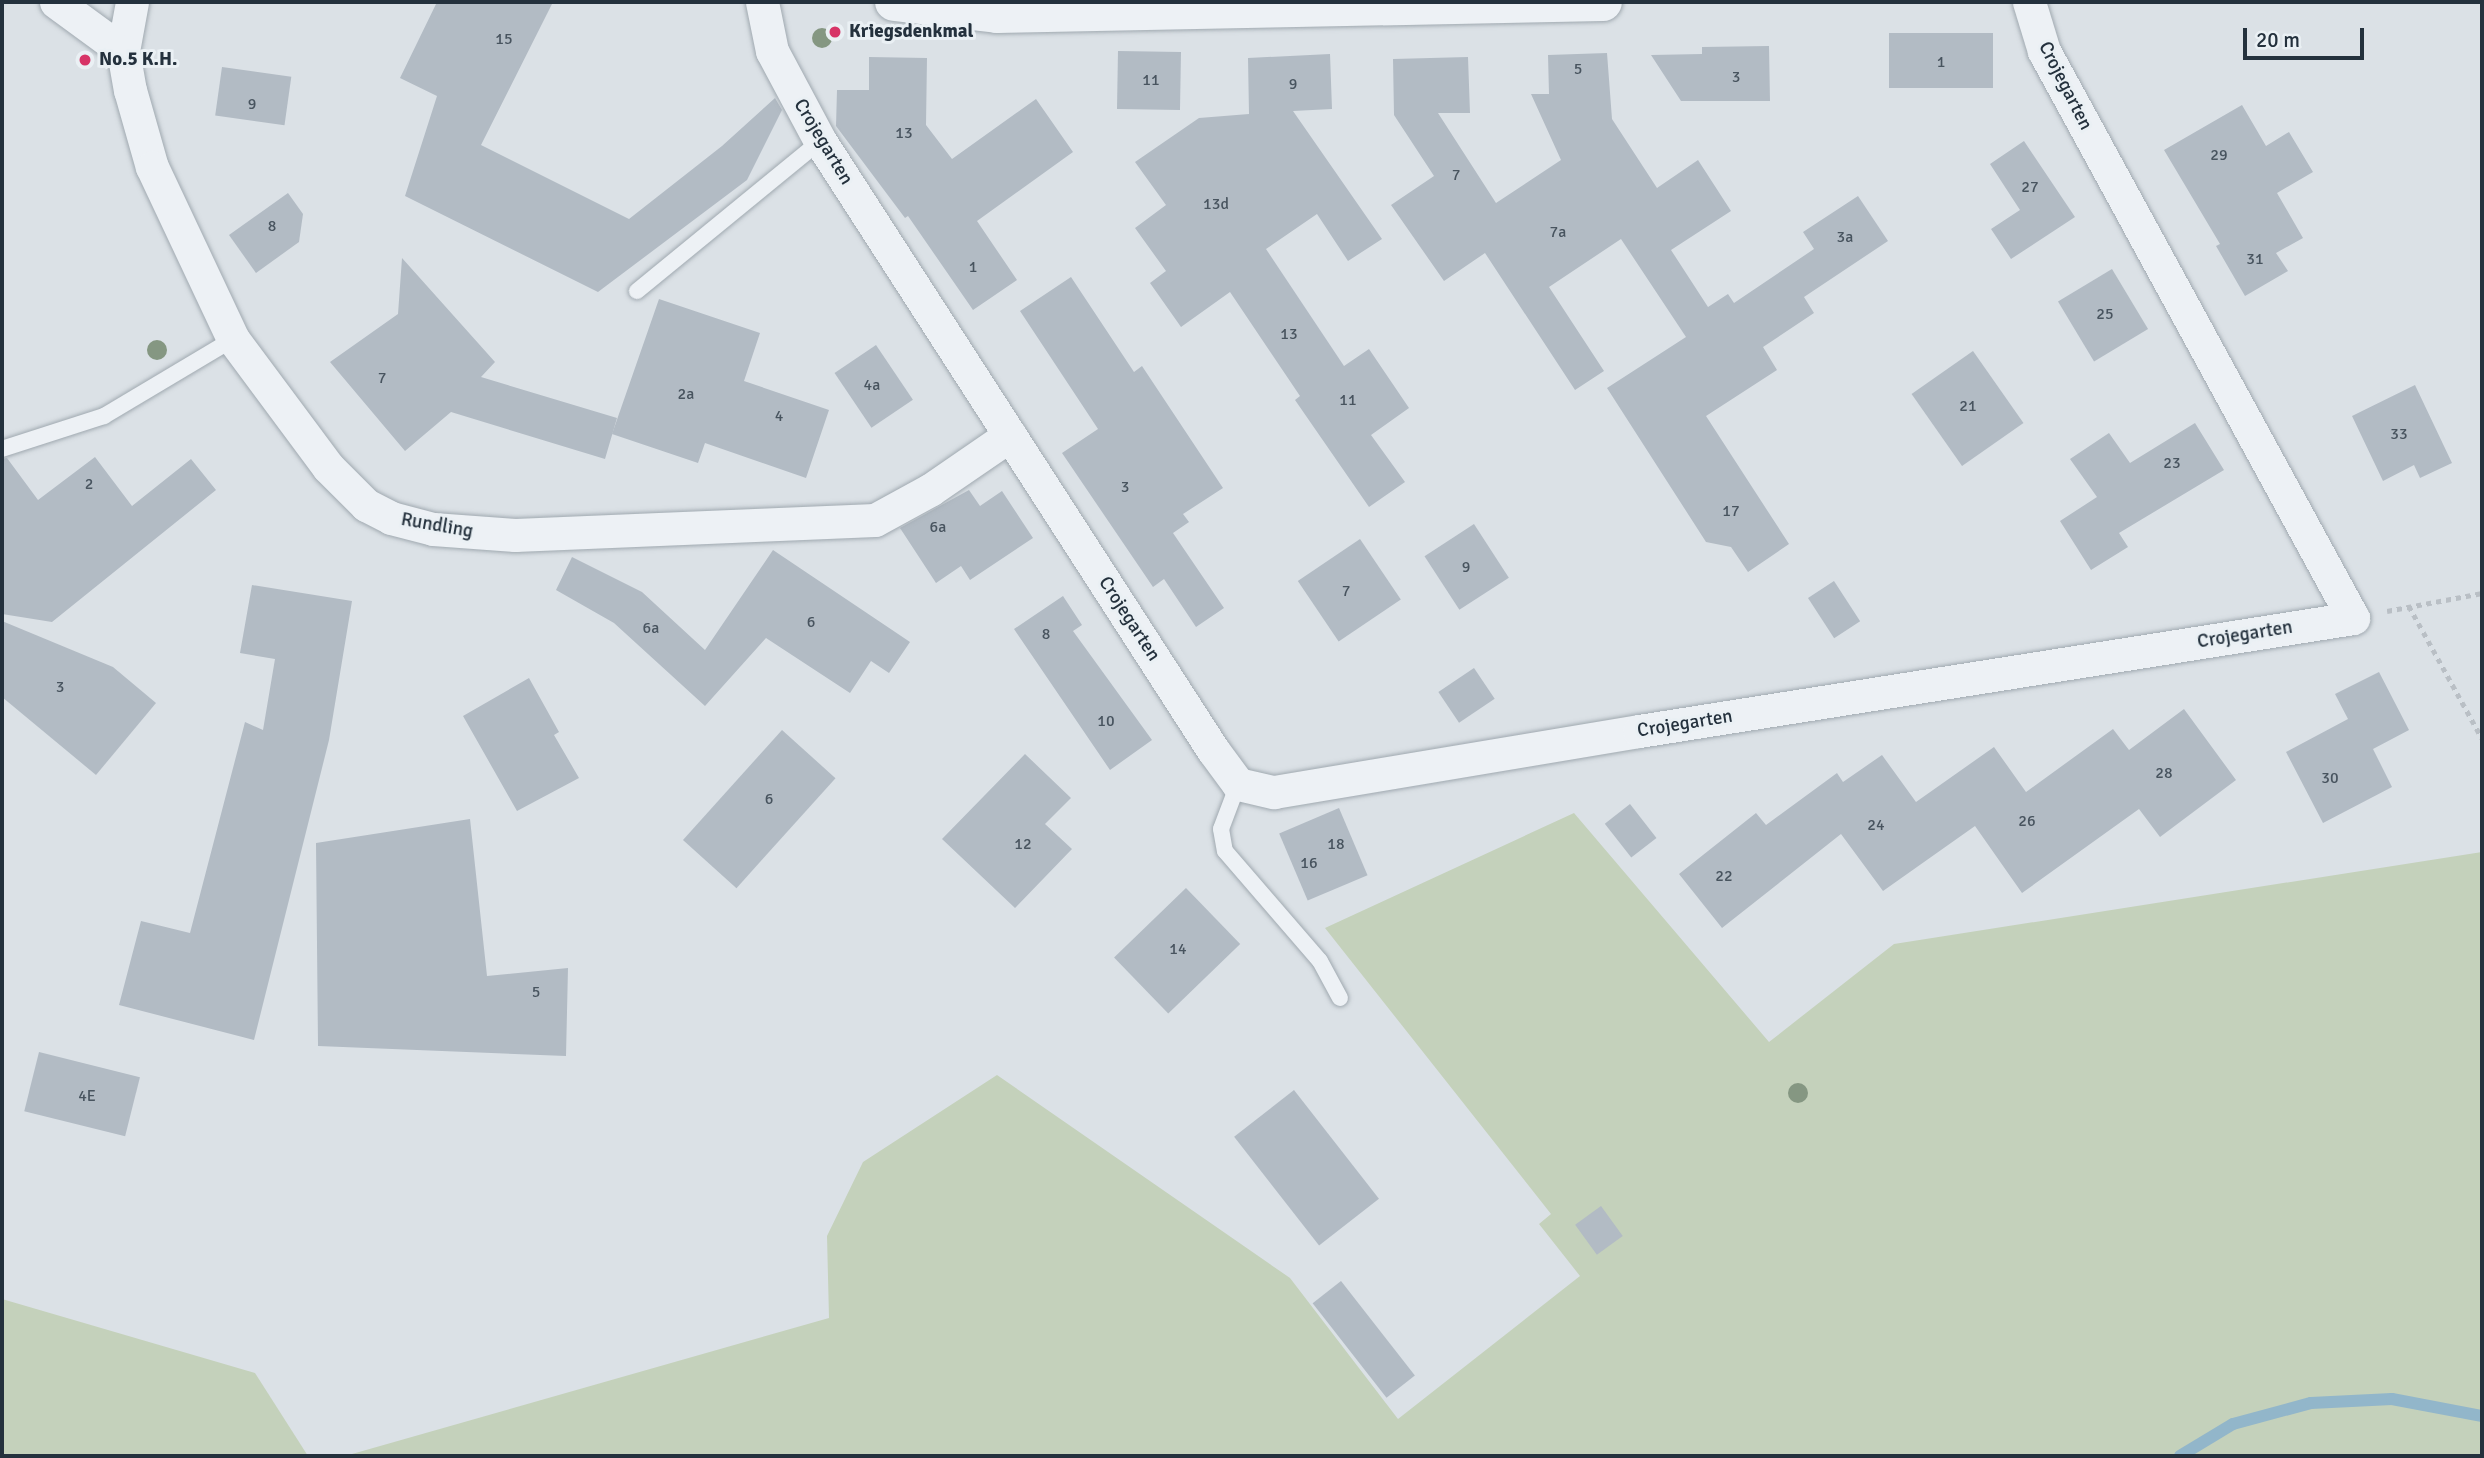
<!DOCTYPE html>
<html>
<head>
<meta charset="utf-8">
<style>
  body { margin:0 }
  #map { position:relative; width:2484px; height:1458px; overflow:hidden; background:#dbe1e6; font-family:Signika,sans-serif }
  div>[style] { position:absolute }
  .green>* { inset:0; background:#c4d1bb }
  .stream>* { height:12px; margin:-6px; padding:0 6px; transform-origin:6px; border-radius:6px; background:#92b6ca }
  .building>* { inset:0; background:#b2bbc4; transform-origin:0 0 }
  .path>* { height:4.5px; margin-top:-2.25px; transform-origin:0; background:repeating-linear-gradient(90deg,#b9bfc5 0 5px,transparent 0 10px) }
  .roads { filter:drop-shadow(0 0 2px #a0a9b0) drop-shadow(0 0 2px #a0a9b0) }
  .service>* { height:16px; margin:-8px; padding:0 8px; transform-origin:8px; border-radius:8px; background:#edf1f5 }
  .minor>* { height:33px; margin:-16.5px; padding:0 16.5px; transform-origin:16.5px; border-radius:16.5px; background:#edf1f5 }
  .tertiary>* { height:38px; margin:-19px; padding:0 19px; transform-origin:19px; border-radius:19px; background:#edf1f5 }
  .trees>* { width:20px; height:20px; margin:-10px; border-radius:50%; background:#859782 }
  .dots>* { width:19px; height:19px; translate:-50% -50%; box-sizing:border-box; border:4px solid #eaf0f4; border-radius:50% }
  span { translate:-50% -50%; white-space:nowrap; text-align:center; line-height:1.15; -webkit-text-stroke:6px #eaf0f4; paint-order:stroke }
  .number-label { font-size:16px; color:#48545f }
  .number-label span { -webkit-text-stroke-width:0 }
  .poi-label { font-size:19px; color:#24313d; font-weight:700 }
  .left { translate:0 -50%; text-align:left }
  .street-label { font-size:19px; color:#24313d }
  .frame { position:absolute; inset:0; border:4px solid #24313d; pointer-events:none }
  .scale { position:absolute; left:2243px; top:28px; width:121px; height:32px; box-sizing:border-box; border:4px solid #24313d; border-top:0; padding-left:9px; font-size:21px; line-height:24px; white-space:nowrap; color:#24313d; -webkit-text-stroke:5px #eaf0f4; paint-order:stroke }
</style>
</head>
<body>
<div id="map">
  <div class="green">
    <i style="clip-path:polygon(1574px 813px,1769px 1042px,1894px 944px,2482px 852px,2482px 1456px,345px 1456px,829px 1318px,827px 1236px,863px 1162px,997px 1075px,1290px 1278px,1398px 1419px,1580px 1276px,1539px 1224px,1551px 1214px,1325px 928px)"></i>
    <i style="clip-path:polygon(2px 1299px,255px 1373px,308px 1456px,2px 1456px)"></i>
  </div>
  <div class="stream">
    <i style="left:2180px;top:1456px;width:62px;rotate:-31.1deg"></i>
    <i style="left:2233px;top:1424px;width:81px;rotate:-15.1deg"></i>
    <i style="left:2311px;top:1403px;width:81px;rotate:-2.8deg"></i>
    <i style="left:2392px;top:1399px;width:92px;rotate:10.7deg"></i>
  </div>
  <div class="building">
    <i style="clip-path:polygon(437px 2px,553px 2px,481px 145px,629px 219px,722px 146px,775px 98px,782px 110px,747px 180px,598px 292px,405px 196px,437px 96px,400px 78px)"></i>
    <i style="left:1993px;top:33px;width:55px;height:104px;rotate:90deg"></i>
    <i style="clip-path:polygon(1769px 46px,1770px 101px,1681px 101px,1651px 55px,1702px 54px,1702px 47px)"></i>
    <i style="left:1118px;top:51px;width:63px;height:58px;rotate:1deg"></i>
    <i style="clip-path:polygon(1607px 53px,1612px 119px,1657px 188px,1698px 160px,1731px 211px,1671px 250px,1708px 307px,1728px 294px,1734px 303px,1814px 249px,1803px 232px,1858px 196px,1888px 241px,1804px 297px,1814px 313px,1763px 347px,1777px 370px,1706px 416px,1789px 544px,1748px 572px,1731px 547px,1706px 542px,1607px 388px,1686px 337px,1621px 239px,1549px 287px,1604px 371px,1575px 390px,1485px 253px,1444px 281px,1391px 205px,1434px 176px,1394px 115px,1393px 59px,1468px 57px,1470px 113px,1438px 113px,1496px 203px,1561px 160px,1531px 94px,1549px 94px,1548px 55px)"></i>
    <i style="clip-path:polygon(1330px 54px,1332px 109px,1293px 111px,1382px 239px,1348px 261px,1317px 214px,1266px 249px,1344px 366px,1369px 349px,1409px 408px,1371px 435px,1405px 482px,1369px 507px,1295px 400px,1300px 396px,1230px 292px,1181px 327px,1150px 283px,1166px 271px,1135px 228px,1166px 205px,1135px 162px,1199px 118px,1249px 114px,1248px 58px)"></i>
    <i style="clip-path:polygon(869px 57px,927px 58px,926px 125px,952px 159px,1036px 99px,1073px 152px,977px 221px,1017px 280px,973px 310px,908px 216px,905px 218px,836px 126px,837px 90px,869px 90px)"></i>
    <i style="left:222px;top:67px;width:70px;height:49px;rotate:8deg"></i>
    <i style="clip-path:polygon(2242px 105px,2266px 146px,2289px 132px,2313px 172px,2277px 193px,2303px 238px,2276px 253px,2288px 271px,2245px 296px,2216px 246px,2220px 244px,2164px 150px)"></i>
    <i style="clip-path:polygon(2024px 141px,2075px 217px,2011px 259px,1991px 229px,2020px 210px,1990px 164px)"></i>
    <i style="clip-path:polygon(288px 193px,303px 214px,299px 242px,256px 273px,229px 235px)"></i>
    <i style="clip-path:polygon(402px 258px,495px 362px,481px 377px,617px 418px,605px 459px,451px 412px,405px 451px,330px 362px,398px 314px)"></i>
    <i style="left:2112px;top:269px;width:70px;height:63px;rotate:59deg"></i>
    <i style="clip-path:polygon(1071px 277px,1134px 372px,1142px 366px,1223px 488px,1183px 514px,1189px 522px,1173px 533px,1224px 608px,1196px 627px,1164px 579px,1153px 587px,1062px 453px,1098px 429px,1020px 311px)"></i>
    <i style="clip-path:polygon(659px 299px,760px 333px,744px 381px,829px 410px,806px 478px,705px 443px,698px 463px,612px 434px)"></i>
    <i style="left:876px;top:345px;width:66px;height:50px;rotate:56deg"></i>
    <i style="left:1973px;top:351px;width:88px;height:75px;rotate:55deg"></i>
    <i style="clip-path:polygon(2415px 385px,2452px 463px,2420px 478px,2414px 465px,2383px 481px,2352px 416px)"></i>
    <i style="clip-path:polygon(2195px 423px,2224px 470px,2119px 533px,2128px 547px,2091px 570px,2060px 521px,2097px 497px,2070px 459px,2109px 433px,2130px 463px)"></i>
    <i style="clip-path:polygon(95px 457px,132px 506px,191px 459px,216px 490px,52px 622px,2px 614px,2px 459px,7px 458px,38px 500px)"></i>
    <i style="clip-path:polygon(969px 490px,980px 506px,1002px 491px,1033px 538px,970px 580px,961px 566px,936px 583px,900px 528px)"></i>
    <i style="left:1474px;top:524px;width:64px;height:59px;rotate:57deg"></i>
    <i style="left:1360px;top:539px;width:73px;height:75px;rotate:56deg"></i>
    <i style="clip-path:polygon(773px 550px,910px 642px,889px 673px,871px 661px,850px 693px,766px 638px,705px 706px,614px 623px,556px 590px,572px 557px,642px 592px,705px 650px)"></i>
    <i style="left:1834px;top:581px;width:48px;height:31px;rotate:57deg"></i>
    <i style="clip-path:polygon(252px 585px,352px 601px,329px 740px,254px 1040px,119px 1005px,141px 921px,190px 933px,245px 722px,263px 730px,275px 659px,240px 653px)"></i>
    <i style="clip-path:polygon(1063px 596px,1082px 625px,1073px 631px,1152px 740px,1110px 770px,1014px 629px)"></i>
    <i style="clip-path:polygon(2px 621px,113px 667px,156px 703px,96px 775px,2px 697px)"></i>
    <i style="left:1474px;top:668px;width:37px;height:43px;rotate:56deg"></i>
    <i style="clip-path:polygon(2379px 672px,2409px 730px,2373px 749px,2392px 787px,2323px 823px,2286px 752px,2348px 719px,2335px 694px)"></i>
    <i style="clip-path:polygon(529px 678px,559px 732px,554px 735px,579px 778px,517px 811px,463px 716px)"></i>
    <i style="clip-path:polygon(2184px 709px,2236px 780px,2160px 837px,2139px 809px,2022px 893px,1975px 826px,1883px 891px,1841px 834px,1722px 928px,1679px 874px,1756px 813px,1766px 825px,1837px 773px,1843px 782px,1882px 755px,1916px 802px,1994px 747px,2026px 792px,2113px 729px,2129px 750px)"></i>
    <i style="left:782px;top:730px;width:72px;height:148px;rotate:42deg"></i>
    <i style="clip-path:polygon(1025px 754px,1071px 798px,1045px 824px,1072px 849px,1015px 908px,942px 839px)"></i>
    <i style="left:1630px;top:804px;width:43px;height:32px;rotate:52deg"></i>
    <i style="left:1339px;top:808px;width:73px;height:65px;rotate:67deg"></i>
    <i style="clip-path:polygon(470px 819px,487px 976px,568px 968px,566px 1056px,318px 1046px,316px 843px)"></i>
    <i style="left:1186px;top:888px;width:78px;height:100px;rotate:46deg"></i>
    <i style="left:39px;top:1052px;width:104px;height:61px;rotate:14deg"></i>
    <i style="left:1294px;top:1090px;width:138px;height:76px;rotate:52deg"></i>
    <i style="left:1601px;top:1206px;width:37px;height:32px;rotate:54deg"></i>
    <i style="left:1341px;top:1281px;width:120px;height:36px;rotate:52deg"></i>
  </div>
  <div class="path">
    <i style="left:2409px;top:606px;width:151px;rotate:61.1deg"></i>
    <i style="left:2387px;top:611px;width:97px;rotate:-10.7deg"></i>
  </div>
  <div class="roads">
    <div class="service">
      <i style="left:637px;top:291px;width:237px;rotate:-39.3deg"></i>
      <i style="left:2px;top:449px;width:107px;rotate:-17.9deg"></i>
      <i style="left:104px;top:416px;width:150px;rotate:-30.8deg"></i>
      <i style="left:1238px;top:784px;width:48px;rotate:110.7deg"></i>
      <i style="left:1221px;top:829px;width:22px;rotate:80deg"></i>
      <i style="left:1225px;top:851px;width:145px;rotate:49.2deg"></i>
      <i style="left:1320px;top:961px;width:42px;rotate:61.6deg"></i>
    </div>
    <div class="minor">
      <i style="left:56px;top:2px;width:83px;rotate:36.2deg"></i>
      <i style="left:132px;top:2px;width:50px;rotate:100.4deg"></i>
      <i style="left:123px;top:51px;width:40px;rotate:80deg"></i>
      <i style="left:130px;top:90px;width:80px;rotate:74.1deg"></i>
      <i style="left:152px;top:167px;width:190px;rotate:64.8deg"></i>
      <i style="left:233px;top:339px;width:159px;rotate:53.4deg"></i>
      <i style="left:328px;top:467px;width:54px;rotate:45deg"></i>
      <i style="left:366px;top:505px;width:28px;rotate:27deg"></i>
      <i style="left:391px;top:518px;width:43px;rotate:14.7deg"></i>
      <i style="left:433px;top:529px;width:82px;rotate:4.2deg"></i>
      <i style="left:515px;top:535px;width:360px;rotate:-2.4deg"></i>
      <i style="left:875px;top:520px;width:63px;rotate:-28.6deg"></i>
      <i style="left:930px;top:490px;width:97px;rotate:-34.5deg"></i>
      <i style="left:762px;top:2px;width:50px;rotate:78.5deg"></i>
      <i style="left:772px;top:51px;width:102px;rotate:61.9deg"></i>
      <i style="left:820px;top:141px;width:725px;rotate:57.17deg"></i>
      <i style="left:1213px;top:750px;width:42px;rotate:53.7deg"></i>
      <i style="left:1238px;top:784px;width:37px;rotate:13deg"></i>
      <i style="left:1274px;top:792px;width:370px;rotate:-9.5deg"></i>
      <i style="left:1639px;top:731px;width:723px;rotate:-8.99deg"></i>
      <i style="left:2353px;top:618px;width:646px;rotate:-118.59deg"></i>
      <i style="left:2044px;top:51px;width:51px;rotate:-107deg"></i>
    </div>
    <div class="tertiary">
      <i style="left:894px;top:2px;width:104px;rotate:6.6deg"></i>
      <i style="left:997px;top:14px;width:606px;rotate:-1.13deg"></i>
    </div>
  </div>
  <div class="trees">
    <i style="left:822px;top:38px"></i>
    <i style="left:157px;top:350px"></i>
    <i style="left:1798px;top:1093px"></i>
  </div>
  <div class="dots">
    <i style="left:835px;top:32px;background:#d73467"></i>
    <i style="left:85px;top:60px;background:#d73467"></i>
  </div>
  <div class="number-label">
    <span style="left:504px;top:39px">15</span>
    <span style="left:1941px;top:62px">1</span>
    <span style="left:1578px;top:69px">5</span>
    <span style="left:1736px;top:77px">3</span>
    <span style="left:1151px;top:80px">11</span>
    <span style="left:1293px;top:84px">9</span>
    <span style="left:252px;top:104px">9</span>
    <span style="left:904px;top:133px">13</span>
    <span style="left:2219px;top:155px">29</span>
    <span style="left:1456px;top:175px">7</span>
    <span style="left:2030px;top:187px">27</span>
    <span style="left:1216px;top:204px">13d</span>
    <span style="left:272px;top:226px">8</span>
    <span style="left:1558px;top:232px">7a</span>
    <span style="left:1845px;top:237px">3a</span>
    <span style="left:2255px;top:259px">31</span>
    <span style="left:973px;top:267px">1</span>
    <span style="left:2105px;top:314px">25</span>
    <span style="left:1289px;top:334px">13</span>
    <span style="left:382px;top:378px">7</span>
    <span style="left:872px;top:385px">4a</span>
    <span style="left:686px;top:394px">2a</span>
    <span style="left:1348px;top:400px">11</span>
    <span style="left:1968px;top:406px">21</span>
    <span style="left:779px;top:416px">4</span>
    <span style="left:2399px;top:434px">33</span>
    <span style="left:2172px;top:463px">23</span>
    <span style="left:89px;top:484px">2</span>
    <span style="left:1125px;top:487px">3</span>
    <span style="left:1731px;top:511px">17</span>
    <span style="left:938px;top:527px">6a</span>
    <span style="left:1466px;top:567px">9</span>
    <span style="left:1346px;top:591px">7</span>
    <span style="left:811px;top:622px">6</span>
    <span style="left:651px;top:628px">6a</span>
    <span style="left:1046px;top:634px">8</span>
    <span style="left:60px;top:687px">3</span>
    <span style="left:1106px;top:721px">10</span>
    <span style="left:2164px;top:773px">28</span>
    <span style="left:2330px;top:778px">30</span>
    <span style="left:769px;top:799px">6</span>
    <span style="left:2027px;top:821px">26</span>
    <span style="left:1876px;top:825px">24</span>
    <span style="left:1023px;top:844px">12</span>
    <span style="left:1336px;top:844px">18</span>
    <span style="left:1309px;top:863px">16</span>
    <span style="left:1724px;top:876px">22</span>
    <span style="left:1178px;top:949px">14</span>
    <span style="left:536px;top:992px">5</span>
    <span style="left:87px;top:1096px">4E</span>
  </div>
  <div class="poi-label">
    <span class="left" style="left:849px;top:32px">Kriegsdenkmal</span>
    <span class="left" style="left:99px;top:60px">No.5 K.H.</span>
  </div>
  <div class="street-label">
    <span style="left:2065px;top:86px;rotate:63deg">Crojegarten</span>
    <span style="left:823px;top:142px;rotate:59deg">Crojegarten</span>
    <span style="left:437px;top:526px;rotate:10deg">Rundling</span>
    <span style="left:1129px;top:619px;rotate:57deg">Crojegarten</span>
    <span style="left:2245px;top:635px;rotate:-9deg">Crojegarten</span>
    <span style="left:1685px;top:724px;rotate:-9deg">Crojegarten</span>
  </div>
  <div class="frame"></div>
  <div class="scale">20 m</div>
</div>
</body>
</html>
